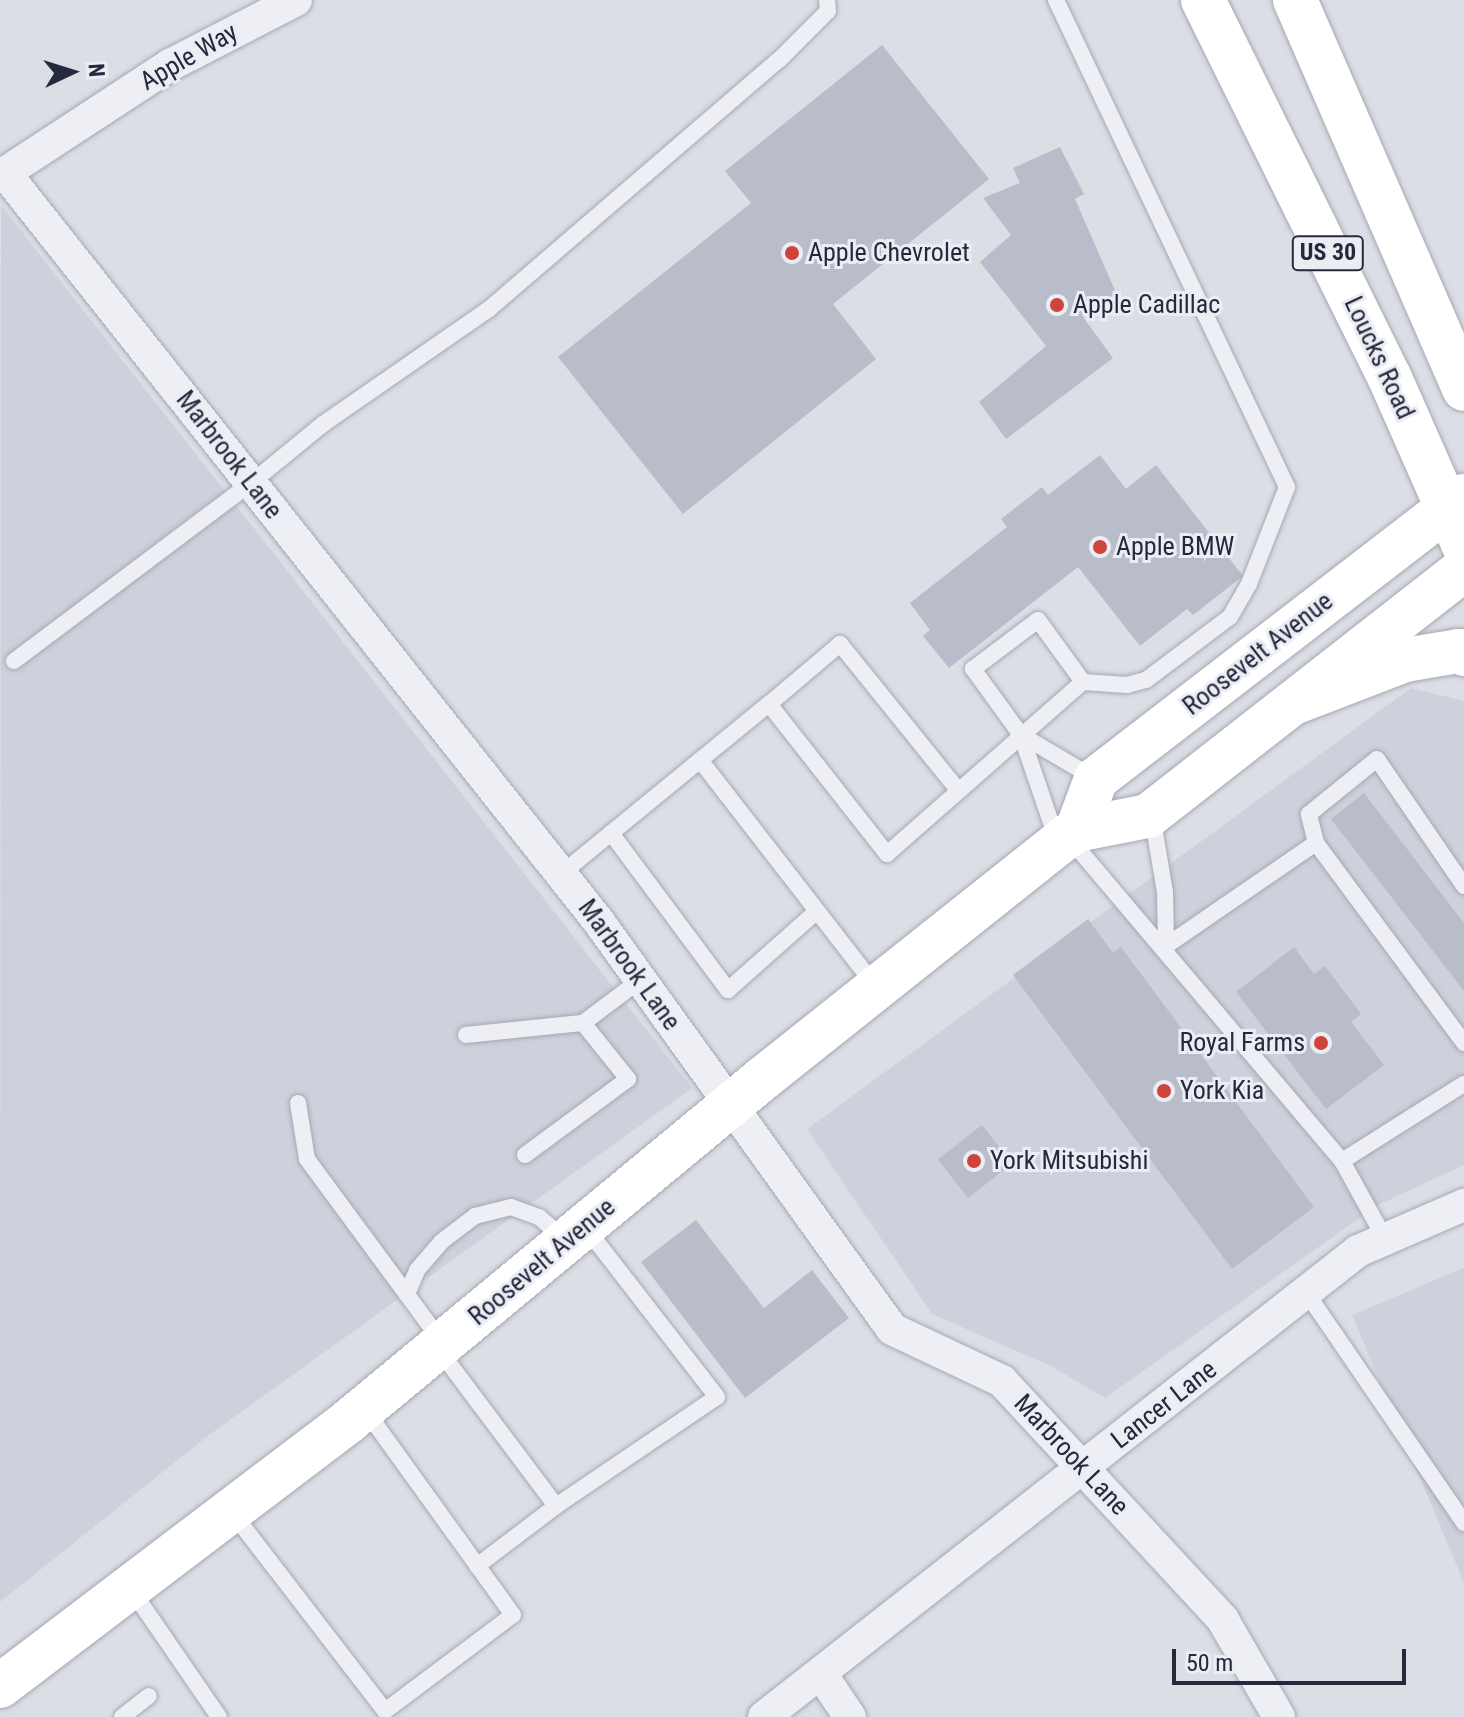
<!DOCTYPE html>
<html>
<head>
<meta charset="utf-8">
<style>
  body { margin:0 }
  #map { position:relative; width:1464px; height:1717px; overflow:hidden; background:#dcdee6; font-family:"Roboto Condensed",sans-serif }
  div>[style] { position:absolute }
  .built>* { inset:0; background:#ced0db }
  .building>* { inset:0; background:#b9bcc9; transform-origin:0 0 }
  .roads { filter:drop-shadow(0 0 2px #a5a8b3) drop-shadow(0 0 2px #a5a8b3) }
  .lane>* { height:16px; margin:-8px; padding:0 8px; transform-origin:8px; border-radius:8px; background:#eeeff5 }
  .street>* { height:32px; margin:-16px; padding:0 16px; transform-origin:16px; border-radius:16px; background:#eeeff5 }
  .secondary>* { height:44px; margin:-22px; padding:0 22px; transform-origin:22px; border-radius:22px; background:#fff }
  .highway>* { height:44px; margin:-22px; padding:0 22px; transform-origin:22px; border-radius:22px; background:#fff }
  .dots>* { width:22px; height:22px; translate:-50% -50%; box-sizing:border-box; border:4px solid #ebedf4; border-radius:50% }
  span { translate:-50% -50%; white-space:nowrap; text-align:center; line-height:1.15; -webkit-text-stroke:6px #ebedf4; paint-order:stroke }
  .shield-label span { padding:2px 6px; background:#ebedf4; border:2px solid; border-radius:6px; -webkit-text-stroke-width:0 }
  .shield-label { font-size:24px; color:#25293c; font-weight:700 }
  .street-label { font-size:26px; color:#25293c }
  .poi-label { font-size:26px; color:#25293c }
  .left { translate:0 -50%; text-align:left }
  .right { translate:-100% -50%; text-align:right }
  .north { position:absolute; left:32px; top:32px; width:80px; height:80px; -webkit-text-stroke:6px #ebedf4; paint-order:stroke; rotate:86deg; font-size:22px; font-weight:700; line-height:32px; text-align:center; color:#25293c }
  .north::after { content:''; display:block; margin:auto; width:28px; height:36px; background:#25293c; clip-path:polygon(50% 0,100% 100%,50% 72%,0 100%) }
  .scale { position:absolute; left:1172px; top:1649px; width:234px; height:36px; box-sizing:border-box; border:4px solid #25293c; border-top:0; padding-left:10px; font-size:24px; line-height:28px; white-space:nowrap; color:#25293c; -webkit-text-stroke:6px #ebedf4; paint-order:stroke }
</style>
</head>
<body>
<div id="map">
  <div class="built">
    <i style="clip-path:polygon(1px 205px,692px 1088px,209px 1435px,0 1602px)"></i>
    <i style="clip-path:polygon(1411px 688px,1464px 701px,1464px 1165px,1378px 1205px,1105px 1398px,1051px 1366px,932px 1314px,807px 1129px)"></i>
    <i style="clip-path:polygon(1464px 1268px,1464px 1583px,1352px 1315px)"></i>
  </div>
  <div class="building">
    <i style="clip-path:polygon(882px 45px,989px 179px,833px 304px,876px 359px,683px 514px,558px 357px,751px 203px,725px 171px)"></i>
    <i style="clip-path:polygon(1060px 147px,1084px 194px,1075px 199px,1116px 293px,1083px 317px,1113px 358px,1006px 439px,979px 402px,1046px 346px,980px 262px,1011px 235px,983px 198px,1020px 183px,1013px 168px)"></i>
    <i style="clip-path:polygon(1100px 455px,1126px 489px,1156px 465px,1243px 576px,1193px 615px,1187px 609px,1140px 646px,1078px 567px,949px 668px,923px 636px,930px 630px,910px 603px,1007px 527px,1001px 519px,1042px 487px,1048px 495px)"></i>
    <i style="clip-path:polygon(1364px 793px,1464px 923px,1464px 991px,1331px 819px)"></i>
    <i style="clip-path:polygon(1088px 919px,1113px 953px,1121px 947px,1314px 1207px,1232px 1269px,1013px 975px)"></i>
    <i style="clip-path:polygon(1294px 947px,1314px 974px,1325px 966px,1361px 1014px,1351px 1022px,1384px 1065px,1326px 1109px,1236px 992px)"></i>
    <i style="left:982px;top:1125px;width:49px;height:56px;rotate:52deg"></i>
    <i style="clip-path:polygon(696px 1220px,764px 1308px,812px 1270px,849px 1318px,745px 1398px,641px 1262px)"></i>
  </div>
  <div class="roads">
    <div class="lane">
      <i style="left:14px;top:661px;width:296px;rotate:-36.9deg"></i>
      <i style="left:251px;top:483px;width:93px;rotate:-39.3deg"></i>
      <i style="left:323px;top:424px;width:202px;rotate:-34.7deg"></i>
      <i style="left:489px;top:309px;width:382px;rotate:-40.7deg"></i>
      <i style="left:779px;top:60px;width:69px;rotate:-45deg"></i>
      <i style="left:828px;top:11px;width:11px;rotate:-95deg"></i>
      <i style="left:1021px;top:735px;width:85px;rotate:30.5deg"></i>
      <i style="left:700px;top:760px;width:286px;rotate:52.2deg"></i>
      <i style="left:958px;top:790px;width:188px;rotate:-128.9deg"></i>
      <i style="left:840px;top:644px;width:93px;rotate:139.8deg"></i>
      <i style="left:769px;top:704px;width:191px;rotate:51.8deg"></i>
      <i style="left:887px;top:854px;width:261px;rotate:-41.3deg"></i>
      <i style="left:1083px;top:682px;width:44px;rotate:3.9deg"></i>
      <i style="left:1127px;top:685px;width:20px;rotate:-15deg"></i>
      <i style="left:1146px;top:680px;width:105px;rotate:-36.9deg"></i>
      <i style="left:1230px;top:617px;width:38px;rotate:-60deg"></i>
      <i style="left:1249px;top:584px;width:104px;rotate:-68.6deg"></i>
      <i style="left:1287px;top:487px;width:539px;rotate:-115.38deg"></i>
      <i style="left:1149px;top:818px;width:10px;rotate:61deg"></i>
      <i style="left:1154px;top:827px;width:66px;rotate:80.4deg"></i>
      <i style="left:1165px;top:892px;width:54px;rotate:88.9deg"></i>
      <i style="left:611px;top:833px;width:196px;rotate:53.3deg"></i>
      <i style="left:728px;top:990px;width:119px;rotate:-41.6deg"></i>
      <i style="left:1069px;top:838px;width:423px;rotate:49.8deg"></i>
      <i style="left:1342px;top:1161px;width:144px;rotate:-32.3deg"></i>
      <i style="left:1057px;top:840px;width:111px;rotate:-108.9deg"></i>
      <i style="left:1021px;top:735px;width:82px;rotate:-126deg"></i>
      <i style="left:973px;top:669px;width:81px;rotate:-37deg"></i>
      <i style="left:1038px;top:620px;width:77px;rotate:54deg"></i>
      <i style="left:1316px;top:843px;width:30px;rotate:-104deg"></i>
      <i style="left:1309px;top:814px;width:87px;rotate:-39deg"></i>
      <i style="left:1377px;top:759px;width:154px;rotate:55.6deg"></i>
      <i style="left:561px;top:874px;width:269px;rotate:-39.3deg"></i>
      <i style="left:1163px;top:948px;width:186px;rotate:-34.5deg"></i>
      <i style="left:1316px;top:843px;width:249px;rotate:53.5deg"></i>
      <i style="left:466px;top:1035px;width:118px;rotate:-5.9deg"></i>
      <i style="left:298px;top:1103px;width:57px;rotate:80.9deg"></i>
      <i style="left:307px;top:1159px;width:227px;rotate:53.6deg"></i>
      <i style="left:525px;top:1155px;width:128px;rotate:-36.4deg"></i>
      <i style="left:628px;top:1079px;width:72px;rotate:-128.8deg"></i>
      <i style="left:583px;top:1023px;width:71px;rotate:-37deg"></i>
      <i style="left:1342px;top:1161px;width:89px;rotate:61.1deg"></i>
      <i style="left:1306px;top:1292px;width:280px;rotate:55.6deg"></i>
      <i style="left:407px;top:1294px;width:26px;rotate:-67deg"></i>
      <i style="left:417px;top:1270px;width:37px;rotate:-49deg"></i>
      <i style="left:441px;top:1242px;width:43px;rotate:-37.4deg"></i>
      <i style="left:475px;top:1216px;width:37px;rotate:-14deg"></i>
      <i style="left:511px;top:1207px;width:30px;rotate:20deg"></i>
      <i style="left:539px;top:1217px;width:33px;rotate:41deg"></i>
      <i style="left:439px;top:1350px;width:195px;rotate:53.1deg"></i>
      <i style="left:231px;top:1511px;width:252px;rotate:52.4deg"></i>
      <i style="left:385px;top:1711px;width:160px;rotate:-36.9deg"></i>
      <i style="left:513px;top:1615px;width:253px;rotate:-125.8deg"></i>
      <i style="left:477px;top:1566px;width:99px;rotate:-37.2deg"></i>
      <i style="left:556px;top:1506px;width:194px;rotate:-34.1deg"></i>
      <i style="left:717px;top:1397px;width:214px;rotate:-127.8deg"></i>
      <i style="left:131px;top:1589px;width:155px;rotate:55.5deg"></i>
      <i style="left:122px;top:1717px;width:34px;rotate:-38deg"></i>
    </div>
    <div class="street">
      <i style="left:296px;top:0;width:142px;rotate:152.7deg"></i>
      <i style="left:170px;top:65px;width:197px;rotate:146.8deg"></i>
      <i style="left:5px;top:173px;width:956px;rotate:51.58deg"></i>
      <i style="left:599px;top:922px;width:501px;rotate:54.25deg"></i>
      <i style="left:892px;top:1329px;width:122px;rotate:25.3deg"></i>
      <i style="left:1002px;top:1381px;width:326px;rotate:47.2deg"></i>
      <i style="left:1223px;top:1620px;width:112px;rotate:60deg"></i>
      <i style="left:821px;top:1674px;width:52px;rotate:56deg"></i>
      <i style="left:764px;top:1717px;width:755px;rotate:-38.11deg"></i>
      <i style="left:1358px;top:1251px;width:116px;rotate:-23.5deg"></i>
    </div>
    <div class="secondary">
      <i style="left:1077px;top:830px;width:54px;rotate:-69.6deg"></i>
      <i style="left:1096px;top:779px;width:464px;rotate:-37.6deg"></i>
      <i style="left:0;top:1686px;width:440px;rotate:-37.2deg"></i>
      <i style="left:350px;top:1420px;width:535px;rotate:-39.61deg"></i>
      <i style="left:762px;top:1079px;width:391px;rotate:-38.5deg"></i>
      <i style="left:1068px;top:836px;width:11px;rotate:-34deg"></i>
      <i style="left:1077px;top:830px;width:72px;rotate:-11.2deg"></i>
      <i style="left:1148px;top:816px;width:401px;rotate:-38deg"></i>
    </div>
    <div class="highway">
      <i style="left:1203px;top:0;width:419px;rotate:63.7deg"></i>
      <i style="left:1389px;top:376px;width:186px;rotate:66.2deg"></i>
      <i style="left:1295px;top:0;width:424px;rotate:66.5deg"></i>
      <i style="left:1296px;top:702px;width:117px;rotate:-21.1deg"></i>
      <i style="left:1405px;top:660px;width:55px;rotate:-9.5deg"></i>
      <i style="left:1459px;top:651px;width:6px;rotate:31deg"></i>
    </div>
  </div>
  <div class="dots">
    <i style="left:792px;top:253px;background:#d0433c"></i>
    <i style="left:1057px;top:305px;background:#d0433c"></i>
    <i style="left:1100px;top:547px;background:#d0433c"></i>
    <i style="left:1321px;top:1043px;background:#d0433c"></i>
    <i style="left:1164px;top:1091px;background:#d0433c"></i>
    <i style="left:974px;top:1161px;background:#d0433c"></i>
  </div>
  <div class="shield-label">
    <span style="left:1328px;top:253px">US 30</span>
  </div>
  <div class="street-label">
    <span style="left:189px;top:57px;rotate:-30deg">Apple Way</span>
    <span style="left:1379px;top:358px;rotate:65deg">Loucks Road</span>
    <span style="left:229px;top:455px;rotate:52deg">Marbrook Lane</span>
    <span style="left:1258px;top:654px;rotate:-38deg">Roosevelt Avenue</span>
    <span style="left:629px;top:965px;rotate:54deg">Marbrook Lane</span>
    <span style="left:542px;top:1262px;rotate:-40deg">Roosevelt Avenue</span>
    <span style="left:1164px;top:1405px;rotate:-38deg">Lancer Lane</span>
    <span style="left:1071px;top:1455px;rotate:47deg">Marbrook Lane</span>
  </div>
  <div class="poi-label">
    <span class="left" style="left:808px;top:253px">Apple Chevrolet</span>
    <span class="left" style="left:1073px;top:305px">Apple Cadillac</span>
    <span class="left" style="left:1116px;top:547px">Apple BMW</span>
    <span class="right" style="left:1305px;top:1043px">Royal Farms</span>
    <span class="left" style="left:1180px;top:1091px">York Kia</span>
    <span class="left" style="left:990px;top:1161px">York Mitsubishi</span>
  </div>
  <div class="north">N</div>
  <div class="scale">50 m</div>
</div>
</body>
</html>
